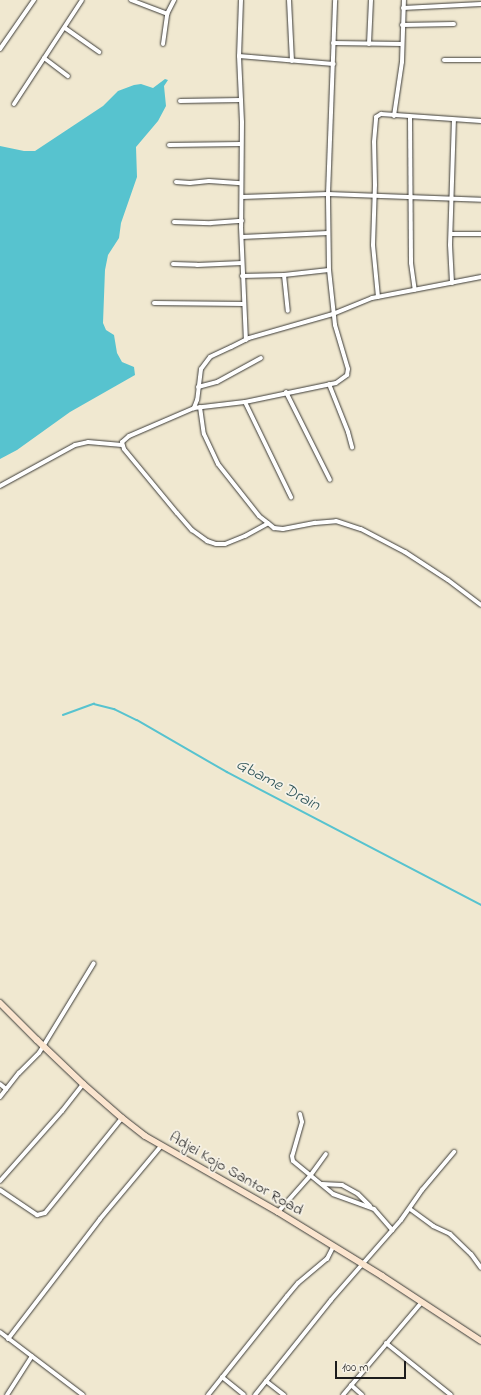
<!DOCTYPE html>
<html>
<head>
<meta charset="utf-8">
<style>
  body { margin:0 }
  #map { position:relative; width:481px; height:1395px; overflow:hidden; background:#f0e8d0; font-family:"Indie Flower",sans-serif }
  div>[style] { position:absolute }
  .water>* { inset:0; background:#57c3cf }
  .stream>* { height:1.5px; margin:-0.75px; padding:0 0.75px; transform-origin:0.75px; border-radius:0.75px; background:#57c3cf }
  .roads { filter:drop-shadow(0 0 1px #3c3b37) drop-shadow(0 0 1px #3c3b37) }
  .street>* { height:4px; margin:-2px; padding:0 2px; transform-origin:2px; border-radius:2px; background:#fff }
  .secondary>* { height:6px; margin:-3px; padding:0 3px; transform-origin:3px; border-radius:3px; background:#fbe5cf }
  span { translate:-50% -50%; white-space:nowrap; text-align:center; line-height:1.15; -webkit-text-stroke:3.5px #f7f3e8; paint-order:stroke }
  .street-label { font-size:16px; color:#1c1c1c }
  .water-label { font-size:17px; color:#31565b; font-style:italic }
  .scale { position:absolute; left:335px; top:1361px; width:71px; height:18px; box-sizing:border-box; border:2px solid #1c1c1c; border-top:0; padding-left:5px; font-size:12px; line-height:14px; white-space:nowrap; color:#1c1c1c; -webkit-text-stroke:3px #f7f3e8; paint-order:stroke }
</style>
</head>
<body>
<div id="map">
  <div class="water">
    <i style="clip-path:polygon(165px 79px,168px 80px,164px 86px,166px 106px,158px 121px,136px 147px,137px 177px,121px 223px,119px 238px,108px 255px,105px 270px,103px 323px,106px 330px,114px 335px,117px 353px,122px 362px,134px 367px,135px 375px,70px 412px,17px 450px,0 459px,0 146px,24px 151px,35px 151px,103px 106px,118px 91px,134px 85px,141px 84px,153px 88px)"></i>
  </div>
  <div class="stream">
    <i style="left:63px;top:715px;width:33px;rotate:-20deg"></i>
    <i style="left:94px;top:704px;width:21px;rotate:14deg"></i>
    <i style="left:114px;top:709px;width:25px;rotate:26deg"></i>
    <i style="left:137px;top:720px;width:104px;rotate:30deg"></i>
    <i style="left:227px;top:772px;width:287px;rotate:27.6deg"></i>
  </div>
  <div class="roads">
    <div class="street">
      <i style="left:131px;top:0;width:39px;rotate:21deg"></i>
      <i style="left:241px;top:0;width:56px;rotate:92deg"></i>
      <i style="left:239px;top:56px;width:66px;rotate:87.4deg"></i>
      <i style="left:242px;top:122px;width:105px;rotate:90.5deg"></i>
      <i style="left:241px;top:227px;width:113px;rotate:87.5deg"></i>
      <i style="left:289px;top:0;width:61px;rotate:87.2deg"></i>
      <i style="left:403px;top:8px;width:78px;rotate:-2.9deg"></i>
      <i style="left:402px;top:25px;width:52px;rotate:-1.1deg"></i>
      <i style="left:65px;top:28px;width:42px;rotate:35.2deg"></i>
      <i style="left:333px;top:43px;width:69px;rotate:0.8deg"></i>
      <i style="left:163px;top:44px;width:30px;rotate:-82deg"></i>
      <i style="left:167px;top:14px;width:16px;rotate:-63deg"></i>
      <i style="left:369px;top:44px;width:44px;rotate:-87.4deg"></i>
      <i style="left:0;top:49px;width:60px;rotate:-55.2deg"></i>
      <i style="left:239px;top:56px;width:95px;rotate:4.8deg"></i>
      <i style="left:44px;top:58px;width:30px;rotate:37deg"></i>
      <i style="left:444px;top:60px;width:37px"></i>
      <i style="left:180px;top:101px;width:61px;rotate:-0.9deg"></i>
      <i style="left:14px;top:104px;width:124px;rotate:-56.8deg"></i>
      <i style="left:394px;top:116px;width:55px;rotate:-81.6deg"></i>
      <i style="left:402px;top:62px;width:62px;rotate:-88.2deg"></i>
      <i style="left:410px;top:117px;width:146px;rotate:89.6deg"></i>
      <i style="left:411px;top:263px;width:27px;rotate:82deg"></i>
      <i style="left:169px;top:145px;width:72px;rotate:-0.8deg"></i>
      <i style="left:176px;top:182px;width:14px;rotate:4deg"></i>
      <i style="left:190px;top:183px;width:19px;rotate:-6deg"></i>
      <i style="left:209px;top:181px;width:32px;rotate:4deg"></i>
      <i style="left:242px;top:197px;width:86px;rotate:-2deg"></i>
      <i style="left:328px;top:194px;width:153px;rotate:2.2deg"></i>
      <i style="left:174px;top:222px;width:37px;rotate:2deg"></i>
      <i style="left:211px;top:223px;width:31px;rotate:-4deg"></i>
      <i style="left:451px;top:234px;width:30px"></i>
      <i style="left:242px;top:237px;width:86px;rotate:-2.7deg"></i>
      <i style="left:173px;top:264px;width:24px;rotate:2deg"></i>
      <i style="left:197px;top:265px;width:45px;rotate:-2.5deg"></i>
      <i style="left:284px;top:275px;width:36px;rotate:84deg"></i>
      <i style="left:242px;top:276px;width:42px;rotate:-1.4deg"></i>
      <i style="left:284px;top:275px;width:45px;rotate:-6.3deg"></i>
      <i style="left:481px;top:277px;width:111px;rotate:169.1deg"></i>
      <i style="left:372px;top:298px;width:42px;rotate:157.7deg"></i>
      <i style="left:333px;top:314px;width:87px;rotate:164.1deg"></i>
      <i style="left:249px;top:338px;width:20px;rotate:153deg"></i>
      <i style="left:231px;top:347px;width:23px;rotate:155deg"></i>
      <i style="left:210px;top:357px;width:15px;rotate:127deg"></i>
      <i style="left:201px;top:369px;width:31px;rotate:97deg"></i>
      <i style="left:197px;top:400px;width:9px;rotate:111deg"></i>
      <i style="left:194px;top:408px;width:71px;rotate:156.7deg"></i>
      <i style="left:129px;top:436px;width:9px;rotate:139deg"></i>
      <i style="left:122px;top:442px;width:7px;rotate:74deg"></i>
      <i style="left:124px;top:449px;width:83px;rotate:50.4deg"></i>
      <i style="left:177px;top:513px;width:23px;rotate:49deg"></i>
      <i style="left:192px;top:530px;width:19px;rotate:36deg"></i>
      <i style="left:207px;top:541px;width:9px;rotate:18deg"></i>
      <i style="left:216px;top:544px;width:9px"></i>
      <i style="left:225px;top:544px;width:22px;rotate:-22deg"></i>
      <i style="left:245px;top:536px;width:26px;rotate:-29deg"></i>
      <i style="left:268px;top:523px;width:8px;rotate:40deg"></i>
      <i style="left:274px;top:528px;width:9px;rotate:6deg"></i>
      <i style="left:283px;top:529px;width:33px;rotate:-11deg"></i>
      <i style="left:315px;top:523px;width:21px;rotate:-5deg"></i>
      <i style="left:336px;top:521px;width:26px;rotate:18deg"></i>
      <i style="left:361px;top:529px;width:50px;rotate:27.6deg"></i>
      <i style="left:405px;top:552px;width:51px;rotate:33.1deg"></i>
      <i style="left:448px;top:580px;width:41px;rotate:37.1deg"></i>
      <i style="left:452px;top:283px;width:38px;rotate:-93deg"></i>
      <i style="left:450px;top:245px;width:125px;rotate:-88.2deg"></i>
      <i style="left:378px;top:297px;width:52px;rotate:-95.5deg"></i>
      <i style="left:373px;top:245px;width:60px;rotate:-88.1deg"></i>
      <i style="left:375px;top:185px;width:43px;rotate:-91.3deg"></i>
      <i style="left:374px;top:142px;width:25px;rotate:-85deg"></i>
      <i style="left:376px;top:117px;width:6px;rotate:-31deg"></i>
      <i style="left:381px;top:114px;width:100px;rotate:4deg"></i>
      <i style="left:154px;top:303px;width:90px;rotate:0.6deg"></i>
      <i style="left:329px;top:384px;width:52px;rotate:68.4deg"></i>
      <i style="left:348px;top:432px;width:16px;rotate:75deg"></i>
      <i style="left:198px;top:387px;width:20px;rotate:-15deg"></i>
      <i style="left:217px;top:382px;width:50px;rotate:-28.6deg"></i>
      <i style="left:286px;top:392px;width:98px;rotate:63.4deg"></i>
      <i style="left:245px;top:402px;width:106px;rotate:64.2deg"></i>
      <i style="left:200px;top:407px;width:27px;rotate:82deg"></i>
      <i style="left:204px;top:434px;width:33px;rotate:65deg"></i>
      <i style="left:218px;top:464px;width:66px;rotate:51.7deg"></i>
      <i style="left:259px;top:516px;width:11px;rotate:38deg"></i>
      <i style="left:194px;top:408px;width:51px;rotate:-6.7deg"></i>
      <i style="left:245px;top:402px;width:93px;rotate:-11.8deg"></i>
      <i style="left:336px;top:383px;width:14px;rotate:-36deg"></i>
      <i style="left:347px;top:375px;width:6px;rotate:-81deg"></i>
      <i style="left:348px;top:369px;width:46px;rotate:-106.5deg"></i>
      <i style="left:335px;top:325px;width:55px;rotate:-96.2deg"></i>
      <i style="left:329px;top:270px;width:76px;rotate:-90.8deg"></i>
      <i style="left:328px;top:194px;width:194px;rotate:-87.9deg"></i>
      <i style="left:0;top:486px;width:85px;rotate:-28.7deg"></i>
      <i style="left:75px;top:445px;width:13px;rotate:-13deg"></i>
      <i style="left:88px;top:442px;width:34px;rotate:5deg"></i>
      <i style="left:0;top:1084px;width:8px;rotate:40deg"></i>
      <i style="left:0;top:1097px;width:31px;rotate:-52deg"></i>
      <i style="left:19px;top:1073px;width:28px;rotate:-45deg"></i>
      <i style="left:39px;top:1053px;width:105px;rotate:-58.6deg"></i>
      <i style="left:300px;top:1114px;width:8px;rotate:76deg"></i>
      <i style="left:302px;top:1122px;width:35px;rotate:106deg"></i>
      <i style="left:292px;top:1156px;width:5px;rotate:79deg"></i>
      <i style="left:293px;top:1161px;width:52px;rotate:39.5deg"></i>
      <i style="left:333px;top:1194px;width:44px;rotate:20.1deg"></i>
      <i style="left:374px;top:1209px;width:28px;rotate:49deg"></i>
      <i style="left:0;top:1181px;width:94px;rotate:-48.5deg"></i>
      <i style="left:62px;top:1111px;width:34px;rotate:-52deg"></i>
      <i style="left:322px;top:1184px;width:20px;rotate:3deg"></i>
      <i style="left:342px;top:1185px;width:18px;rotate:29deg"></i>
      <i style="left:358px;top:1194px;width:17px;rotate:45deg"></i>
      <i style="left:0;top:1190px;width:45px;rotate:34deg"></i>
      <i style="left:37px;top:1215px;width:8px;rotate:-14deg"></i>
      <i style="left:45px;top:1213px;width:122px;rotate:-51deg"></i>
      <i style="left:410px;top:1209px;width:29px;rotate:36deg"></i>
      <i style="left:433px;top:1226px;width:19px;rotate:25deg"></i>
      <i style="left:450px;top:1234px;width:29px;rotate:44deg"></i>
      <i style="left:471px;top:1254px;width:17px;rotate:54deg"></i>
      <i style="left:278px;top:1212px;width:48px;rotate:-48.4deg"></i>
      <i style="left:310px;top:1176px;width:27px;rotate:-54deg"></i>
      <i style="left:0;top:1332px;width:104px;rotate:37.2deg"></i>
      <i style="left:8px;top:1339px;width:151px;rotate:-52.5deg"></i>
      <i style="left:100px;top:1219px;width:95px;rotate:-50.1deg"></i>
      <i style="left:386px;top:1343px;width:83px;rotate:38.7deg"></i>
      <i style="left:222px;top:1377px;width:28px;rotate:39deg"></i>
      <i style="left:266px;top:1381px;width:23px;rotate:38deg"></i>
      <i style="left:351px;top:1385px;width:15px;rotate:42deg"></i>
      <i style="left:7px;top:1395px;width:46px;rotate:-57.3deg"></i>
      <i style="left:208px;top:1395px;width:127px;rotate:-51.4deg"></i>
      <i style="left:287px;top:1296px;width:17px;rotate:-50deg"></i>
      <i style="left:298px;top:1283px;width:38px;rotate:-40deg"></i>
      <i style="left:327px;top:1259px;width:13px;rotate:-63deg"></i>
      <i style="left:255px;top:1395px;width:122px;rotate:-51.3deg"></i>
      <i style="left:331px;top:1300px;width:106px;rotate:-48.8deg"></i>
      <i style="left:401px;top:1220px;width:37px;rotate:-55deg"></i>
      <i style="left:422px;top:1190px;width:50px;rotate:-49.9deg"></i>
      <i style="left:343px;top:1395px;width:122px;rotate:-49.7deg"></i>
    </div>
    <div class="secondary">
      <i style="left:0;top:1003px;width:52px;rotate:45deg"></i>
      <i style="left:37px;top:1040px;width:64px;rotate:43.7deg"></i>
      <i style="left:83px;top:1084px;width:52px;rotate:41.1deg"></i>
      <i style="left:122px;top:1118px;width:29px;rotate:38deg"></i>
      <i style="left:145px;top:1136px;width:153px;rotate:29.7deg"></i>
      <i style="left:278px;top:1212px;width:122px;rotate:31.6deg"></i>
      <i style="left:382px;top:1276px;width:118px;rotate:33.3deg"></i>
    </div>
  </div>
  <div class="street-label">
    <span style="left:236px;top:1174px;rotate:30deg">Adjei Kojo Santor Road</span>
  </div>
  <div class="water-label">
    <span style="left:278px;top:785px;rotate:28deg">Gbame Drain</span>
  </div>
  <div class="scale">100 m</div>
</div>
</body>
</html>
